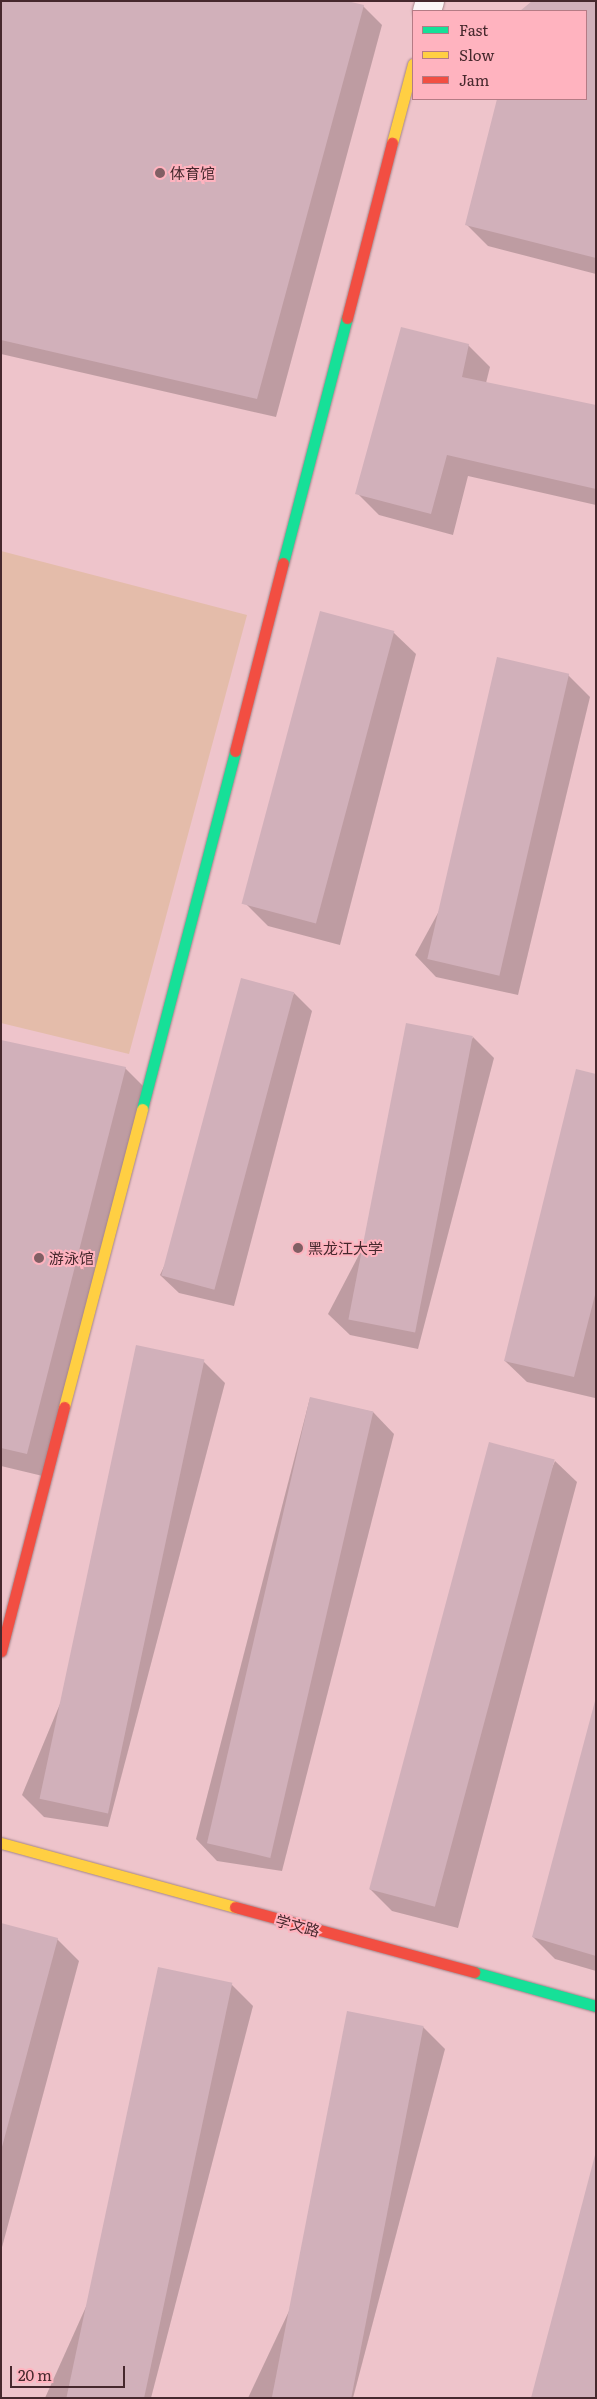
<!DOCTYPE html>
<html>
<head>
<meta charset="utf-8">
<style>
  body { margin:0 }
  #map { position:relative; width:597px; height:2399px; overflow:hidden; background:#eec4cb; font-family:Literata,"Noto Sans SC",serif }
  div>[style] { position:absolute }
  .green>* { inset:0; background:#e4bcaa }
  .shadow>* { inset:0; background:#0003 }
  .building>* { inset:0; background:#d1b0ba; transform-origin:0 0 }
  .roads { filter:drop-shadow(0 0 1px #a4858b) drop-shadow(0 0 1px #a4858b) }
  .street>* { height:28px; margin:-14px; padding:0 14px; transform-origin:14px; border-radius:14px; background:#fcf6f7 }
  .fast>* { height:11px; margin:-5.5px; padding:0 5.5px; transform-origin:5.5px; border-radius:5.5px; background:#16e098 }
  .slow>* { height:11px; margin:-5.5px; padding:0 5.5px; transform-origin:5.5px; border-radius:5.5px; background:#ffcf43 }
  .jam>* { height:11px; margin:-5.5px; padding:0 5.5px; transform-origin:5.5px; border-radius:5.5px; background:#f24e42 }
  .dots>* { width:14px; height:14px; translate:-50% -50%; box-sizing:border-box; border:2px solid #ffb3bf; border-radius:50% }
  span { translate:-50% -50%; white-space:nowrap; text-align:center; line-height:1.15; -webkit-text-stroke:4px #ffb3bf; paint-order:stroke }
  .poi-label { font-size:15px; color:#46282d }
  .left { translate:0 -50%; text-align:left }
  .street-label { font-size:15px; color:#46282d }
  .frame { position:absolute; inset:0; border:2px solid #46282d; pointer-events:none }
  .legend { position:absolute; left:412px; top:10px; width:175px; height:90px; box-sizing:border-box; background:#ffb3bf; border:1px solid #b57b85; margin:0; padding:6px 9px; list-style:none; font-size:15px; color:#46282d }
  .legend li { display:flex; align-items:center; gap:10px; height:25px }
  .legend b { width:25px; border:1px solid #b57b85 }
  .scale { position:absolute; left:10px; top:2366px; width:115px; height:22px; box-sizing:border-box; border:2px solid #46282d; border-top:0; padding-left:6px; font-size:15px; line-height:18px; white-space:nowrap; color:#46282d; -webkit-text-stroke:4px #ffb3bf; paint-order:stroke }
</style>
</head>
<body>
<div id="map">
  <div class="green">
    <i style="clip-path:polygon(1px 551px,247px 615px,129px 1054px,1px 1023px)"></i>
  </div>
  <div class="shadow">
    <i style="clip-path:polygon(1px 1px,363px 6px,382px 25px,276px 417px,1px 354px)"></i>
    <i style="clip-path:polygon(596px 1px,596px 274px,488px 246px,466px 224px,498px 99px,586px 99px,586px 11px,521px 10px)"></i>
    <i style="clip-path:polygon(468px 345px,490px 367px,486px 383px,596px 406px,596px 505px,468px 476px,453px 535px,379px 515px,357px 493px)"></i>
    <i style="clip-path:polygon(321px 613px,394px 633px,416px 654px,340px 945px,268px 926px,246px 904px)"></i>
    <i style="clip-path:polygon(568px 675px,590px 697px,518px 995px,436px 977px,415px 955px)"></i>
    <i style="clip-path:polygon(294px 993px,312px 1011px,234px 1306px,179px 1293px,160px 1275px)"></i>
    <i style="clip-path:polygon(473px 1037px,494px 1058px,418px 1349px,350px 1335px,328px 1314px)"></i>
    <i style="clip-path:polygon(1px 1042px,125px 1068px,150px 1093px,51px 1478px,1px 1466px)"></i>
    <i style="clip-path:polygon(596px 1075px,596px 1397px,595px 1398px,527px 1382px,505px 1361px)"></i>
    <i style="clip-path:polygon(203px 1361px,225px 1383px,108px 1827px,44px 1817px,22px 1795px)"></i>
    <i style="clip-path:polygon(310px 1398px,373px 1412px,394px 1434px,282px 1871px,217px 1861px,196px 1839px)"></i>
    <i style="clip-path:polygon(555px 1461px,577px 1482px,458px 1928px,392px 1911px,370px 1889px)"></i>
    <i style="clip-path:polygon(596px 1704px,596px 1971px,555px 1959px,533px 1937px)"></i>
    <i style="clip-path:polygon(1px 1924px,57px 1939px,79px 1961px,1px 2251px)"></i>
    <i style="clip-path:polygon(231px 1984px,253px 2006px,151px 2398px,45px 2398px)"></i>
    <i style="clip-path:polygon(423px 2027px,445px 2049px,353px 2398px,248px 2398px)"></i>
    <i style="clip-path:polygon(596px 2157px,596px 2398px,532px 2398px)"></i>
  </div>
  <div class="building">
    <i style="clip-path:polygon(1px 1px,347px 1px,364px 5px,257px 399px,1px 340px)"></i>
    <i style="clip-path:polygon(532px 1px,596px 1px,596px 258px,465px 225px,497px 99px,586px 99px,586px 11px,520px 11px)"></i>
    <i style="clip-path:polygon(401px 327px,469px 344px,462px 377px,596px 405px,596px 489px,447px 455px,431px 514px,355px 494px)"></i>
    <i style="left:320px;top:611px;width:77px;height:303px;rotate:15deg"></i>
    <i style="left:497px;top:657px;width:74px;height:310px;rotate:13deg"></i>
    <i style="left:241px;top:978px;width:55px;height:308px;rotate:15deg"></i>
    <i style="left:406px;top:1023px;width:68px;height:302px;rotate:11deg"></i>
    <i style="clip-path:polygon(1px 1040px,126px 1067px,27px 1454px,1px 1448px)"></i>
    <i style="clip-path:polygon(576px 1069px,596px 1074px,596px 1291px,574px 1377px,504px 1361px)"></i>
    <i style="left:136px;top:1345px;width:70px;height:464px;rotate:12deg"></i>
    <i style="left:310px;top:1397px;width:65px;height:458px;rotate:13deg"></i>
    <i style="left:489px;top:1442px;width:68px;height:463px;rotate:15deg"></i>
    <i style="clip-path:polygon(595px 1701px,596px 1701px,596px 1956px,532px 1937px)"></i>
    <i style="clip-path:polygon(1px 1923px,58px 1938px,2px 2147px,1px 2147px)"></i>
    <i style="left:158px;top:1967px;width:76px;height:446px;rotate:12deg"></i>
    <i style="left:347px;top:2011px;width:78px;height:400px;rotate:11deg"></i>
    <i style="clip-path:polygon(595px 2155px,596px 2398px,531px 2398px)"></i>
  </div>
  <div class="roads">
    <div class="street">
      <i style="left:427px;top:11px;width:10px;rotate:-73deg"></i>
    </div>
    <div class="fast">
      <i style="left:283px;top:563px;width:253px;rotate:-75.4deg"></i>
      <i style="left:142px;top:1109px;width:370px;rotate:-75.4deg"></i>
      <i style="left:474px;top:1972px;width:127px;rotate:15.6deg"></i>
    </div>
    <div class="slow">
      <i style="left:392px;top:143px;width:82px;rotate:-75.1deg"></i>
      <i style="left:64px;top:1407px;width:308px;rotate:-75.3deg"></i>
      <i style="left:1px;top:1843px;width:243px;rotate:15.3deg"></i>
    </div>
    <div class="jam">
      <i style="left:347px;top:318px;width:181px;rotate:-75.6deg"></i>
      <i style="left:235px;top:751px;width:194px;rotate:-75.7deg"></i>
      <i style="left:1px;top:1651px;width:252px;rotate:-75.5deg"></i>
      <i style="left:235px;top:1907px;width:248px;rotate:15.2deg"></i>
    </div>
  </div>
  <div class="dots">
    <i style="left:160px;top:173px;background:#815f64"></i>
    <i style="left:298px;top:1248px;background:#815f64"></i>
    <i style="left:39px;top:1258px;background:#815f64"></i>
  </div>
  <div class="poi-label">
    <span class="left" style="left:170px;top:173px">体育馆</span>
    <span class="left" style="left:308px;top:1248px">黑龙江大学</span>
    <span class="left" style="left:49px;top:1258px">游泳馆</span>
  </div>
  <div class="street-label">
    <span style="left:298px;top:1925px;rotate:15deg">学文路</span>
  </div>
  <div class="frame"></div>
  <ul class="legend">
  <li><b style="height:6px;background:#16e098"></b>Fast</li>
  <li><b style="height:6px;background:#ffcf43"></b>Slow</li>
  <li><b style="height:6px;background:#f24e42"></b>Jam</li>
  </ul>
  <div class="scale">20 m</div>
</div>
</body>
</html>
